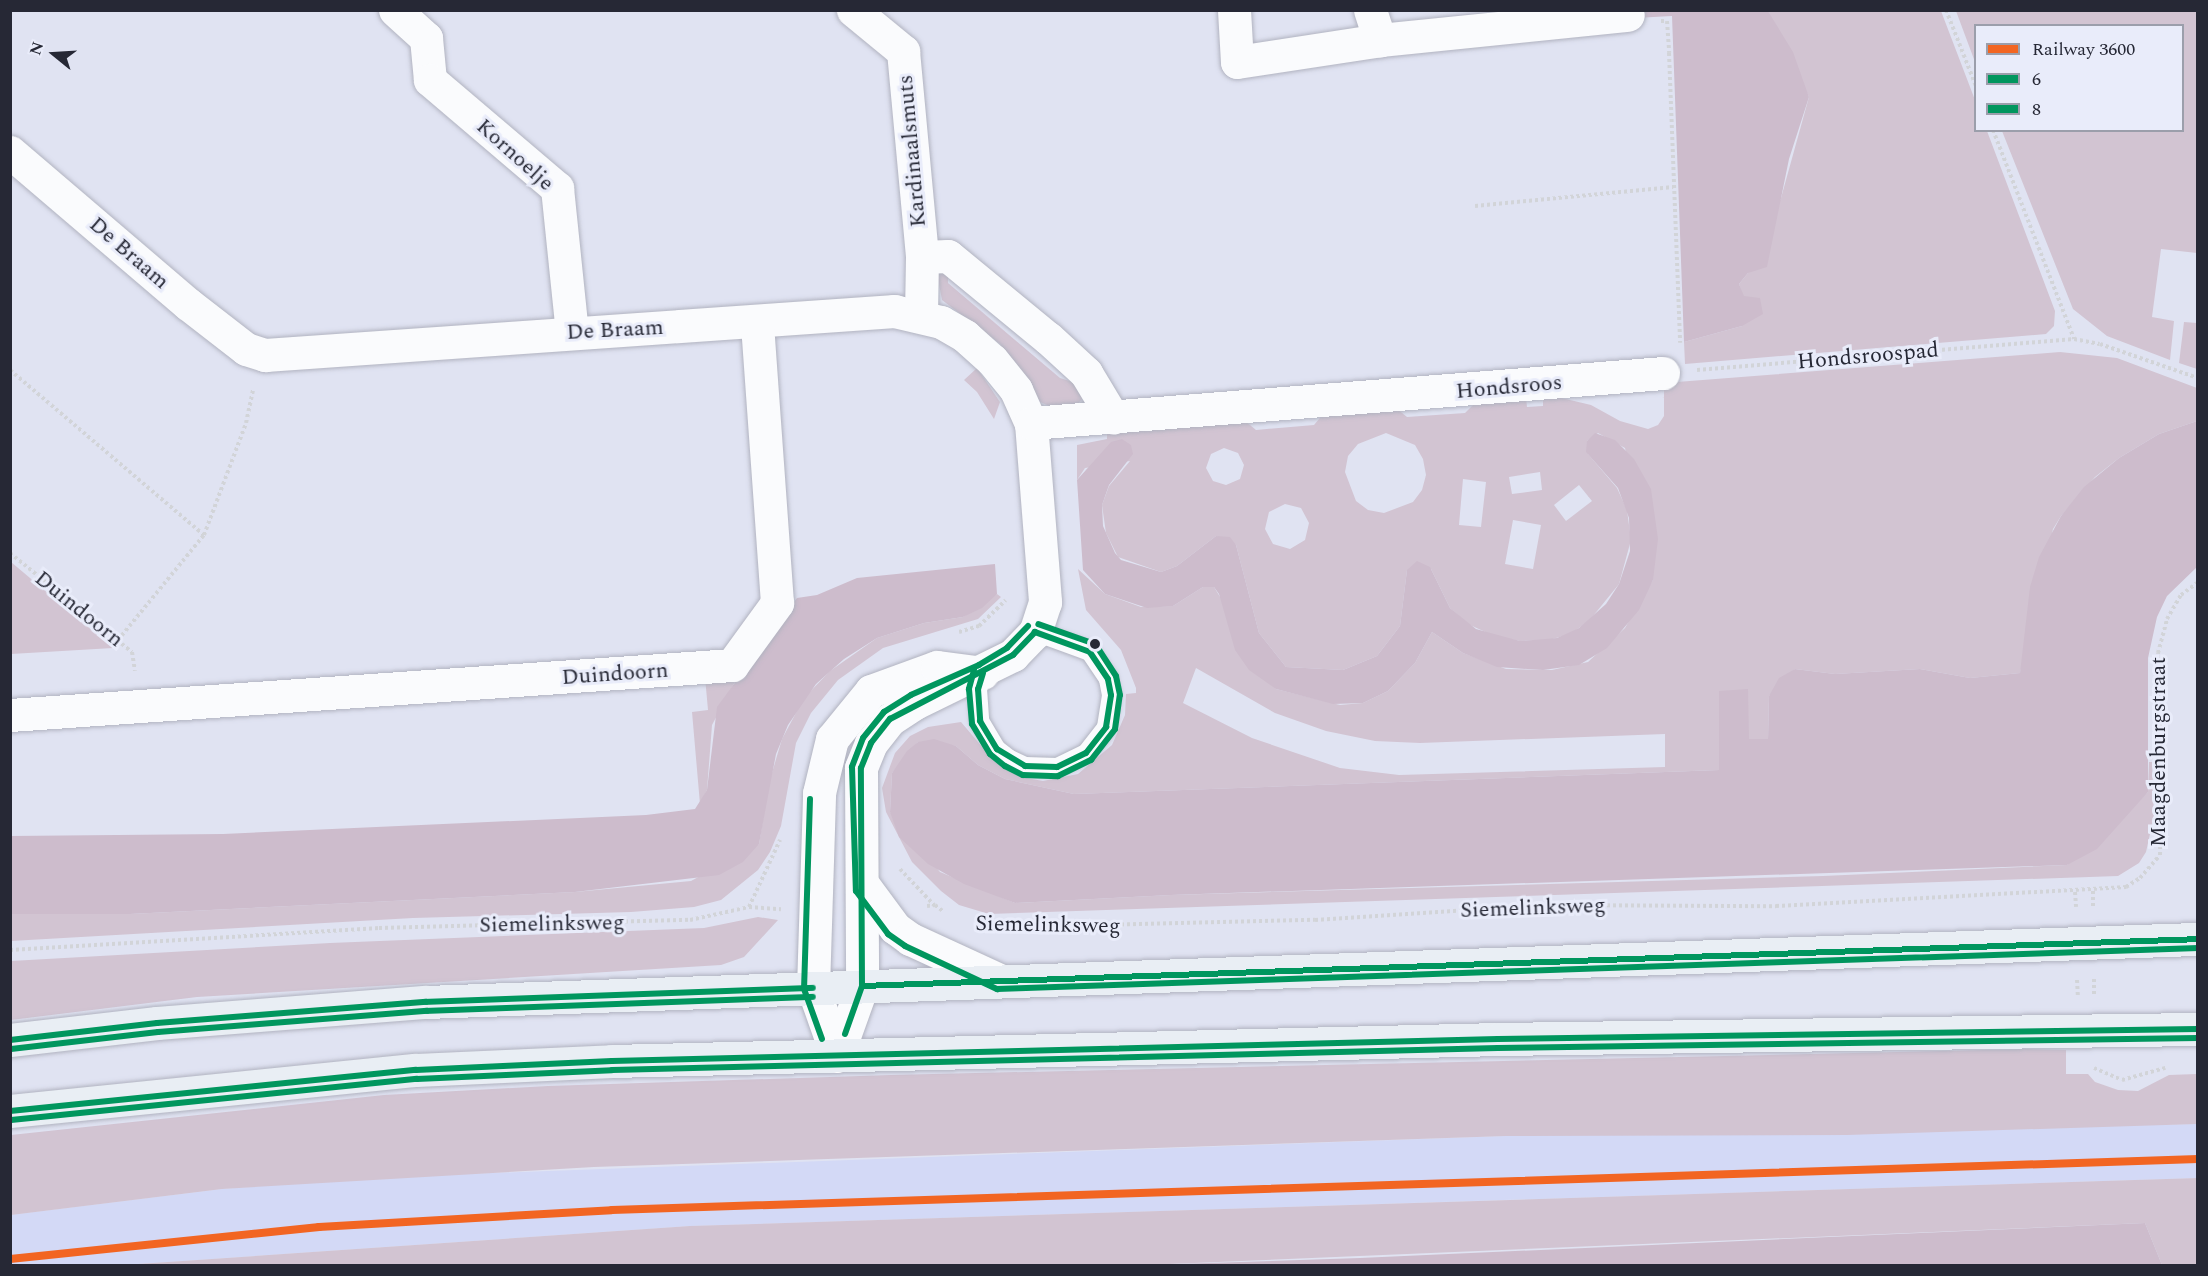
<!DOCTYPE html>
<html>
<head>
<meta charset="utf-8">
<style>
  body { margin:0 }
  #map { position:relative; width:2208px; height:1276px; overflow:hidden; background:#e0e3f2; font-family:Spectral,serif }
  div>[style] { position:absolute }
  .built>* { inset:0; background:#d3d9f6 }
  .green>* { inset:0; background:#d2c4d2 }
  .forest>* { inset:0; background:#cdbccc }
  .path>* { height:4px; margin-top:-2px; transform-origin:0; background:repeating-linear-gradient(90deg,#d2d4d8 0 3px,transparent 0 6px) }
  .roads { filter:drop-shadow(0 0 2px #b1b3c0) drop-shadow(0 0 2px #b1b3c0) }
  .lane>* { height:18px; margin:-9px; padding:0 9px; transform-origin:9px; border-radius:9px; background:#fafbfd }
  .street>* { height:33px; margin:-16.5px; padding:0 16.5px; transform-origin:16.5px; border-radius:16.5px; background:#fafbfd }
  .primary>* { height:33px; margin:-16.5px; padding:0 16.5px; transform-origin:16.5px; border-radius:16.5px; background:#e9eef4 }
  .bus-1>* { height:6px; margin:-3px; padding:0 3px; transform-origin:3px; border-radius:3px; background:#00965e }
  .bus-2>* { height:6px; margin:-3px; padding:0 3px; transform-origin:3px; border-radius:3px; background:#00965e }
  .rail-1>* { height:8px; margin:-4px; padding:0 4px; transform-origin:4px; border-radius:4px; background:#f26522 }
  .dots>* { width:16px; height:16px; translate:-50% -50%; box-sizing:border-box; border:3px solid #e9ecfa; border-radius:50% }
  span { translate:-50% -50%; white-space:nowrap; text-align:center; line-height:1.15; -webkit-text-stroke:6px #e9ecfa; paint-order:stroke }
  .street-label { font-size:22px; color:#262835 }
  .frame { position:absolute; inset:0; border:12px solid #262835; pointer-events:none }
  .legend { position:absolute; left:1974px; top:24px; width:210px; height:108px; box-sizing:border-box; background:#e9ecfa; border:2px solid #9b9eab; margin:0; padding:8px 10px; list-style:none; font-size:18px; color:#262835 }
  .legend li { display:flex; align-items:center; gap:12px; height:30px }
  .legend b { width:30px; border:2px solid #9b9eab }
  .north { position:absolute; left:24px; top:24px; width:60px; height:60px; -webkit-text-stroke:4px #e9ecfa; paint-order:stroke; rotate:288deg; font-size:16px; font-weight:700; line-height:24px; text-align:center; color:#262835 }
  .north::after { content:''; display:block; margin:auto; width:21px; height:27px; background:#262835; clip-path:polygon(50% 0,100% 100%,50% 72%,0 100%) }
</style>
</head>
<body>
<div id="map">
  <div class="built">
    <i style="clip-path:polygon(2198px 1124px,2197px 1178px,690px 1226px,109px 1266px,11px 1265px,10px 1215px,222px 1189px,382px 1177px,1506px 1136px)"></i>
  </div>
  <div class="green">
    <i style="clip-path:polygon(1768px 11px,1941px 11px,1975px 100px,1976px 130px,1987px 131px,2055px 311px,2054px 326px,2046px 334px,1685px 364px,1684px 342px,1742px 326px,1743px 296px,1739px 284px,1748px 273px,1781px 198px,1809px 97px)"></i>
    <i style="clip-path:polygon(1956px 11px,2197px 11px,2197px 253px,2161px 249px,2152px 317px,2174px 321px,2170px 360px,2107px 336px,2073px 309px,2002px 131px,2182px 130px,2182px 26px,1976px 26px,1975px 62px)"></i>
    <i style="clip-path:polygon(936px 268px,948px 269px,948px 283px,1060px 378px,1079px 384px,1082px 399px,1075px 407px,1054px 408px,1038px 401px,1000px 344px,942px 300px)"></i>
    <i style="clip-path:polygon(2184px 322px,2197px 323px,2197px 369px,2179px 363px)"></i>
    <i style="clip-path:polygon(evenodd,2060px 352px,2117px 358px,2197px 388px,2197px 421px,2159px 434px,2119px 458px,2095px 477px,2061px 516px,2053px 529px,2020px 673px,1970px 678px,1920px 669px,1835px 674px,1795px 669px,1769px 696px,1768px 739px,1749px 739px,1719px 691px,1719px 770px,1074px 794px,1005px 779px,978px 765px,956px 746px,918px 742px,892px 773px,890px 812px,940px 872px,1015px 903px,1171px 895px,1823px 876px,2067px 865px,2148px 792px,2149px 762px,2152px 762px,2154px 816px,2146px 852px,2139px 863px,2118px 876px,989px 914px,959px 905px,941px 891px,912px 862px,886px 812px,882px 788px,895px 753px,910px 736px,928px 727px,961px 722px,995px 762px,1021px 777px,1043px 781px,1078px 774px,1112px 745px,1125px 715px,1126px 694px,1136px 693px,1136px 688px,1121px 650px,1086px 610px,1078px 569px,1105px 594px,1141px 607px,1173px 606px,1203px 587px,1214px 587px,1276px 689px,1340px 705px,1363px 703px,1388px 691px,1415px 663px,1432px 632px,1463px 653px,1506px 669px,1552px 670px,1588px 662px,1625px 628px,1653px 580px,1625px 448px,1598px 433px,1587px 441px,1588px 454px,1617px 488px,1627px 510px,1631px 540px,1619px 584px,1589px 621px,1570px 634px,1549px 640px,1520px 641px,1494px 636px,1468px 624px,1450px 608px,1431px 569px,1407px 570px,1400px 626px,1377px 656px,1343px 670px,1286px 667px,1259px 633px,1236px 545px,1216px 536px,1177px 566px,1161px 572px,1118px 557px,1106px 533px,1102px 505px,1109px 486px,1130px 461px,1085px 468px,1077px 480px,1077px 445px,1107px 439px,1107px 430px,1244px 420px,1256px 430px,1314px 425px,1324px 413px,1396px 408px,1407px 417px,1465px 413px,1476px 402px,1526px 398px,1527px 407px,1543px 406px,1543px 396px,1549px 395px,1591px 405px,1620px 421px,1648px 429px,1658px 425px,1664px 416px,1664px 383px,2060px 352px,1386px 433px,1415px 445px,1423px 459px,1426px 475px,1422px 490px,1413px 502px,1384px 513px,1368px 510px,1356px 501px,1345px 472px,1348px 456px,1358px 444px,1386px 433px,2060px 352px,1224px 448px,1238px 453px,1244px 465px,1240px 479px,1226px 485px,1213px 481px,1206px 468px,1211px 454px,1224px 448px,2060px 352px,1540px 472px,1542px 490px,1512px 494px,1509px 477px,1540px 472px,2060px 352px,1463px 479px,1486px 482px,1481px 527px,1459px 525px,1463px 479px,2060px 352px,1579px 485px,1592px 501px,1566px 521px,1554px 505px,1579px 485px,2060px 352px,1285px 504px,1301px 508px,1309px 523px,1305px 540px,1290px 549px,1273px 544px,1265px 529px,1269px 512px,1285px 504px,2060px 352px,1513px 520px,1541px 525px,1533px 569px,1505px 564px,1513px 520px,2060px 352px,1196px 668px,1275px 713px,1326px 731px,1375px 741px,1420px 743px,1665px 734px,1665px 767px,1399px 775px,1340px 768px,1252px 738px,1183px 703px,1196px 668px)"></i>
    <i style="clip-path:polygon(977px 368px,1000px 402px,994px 419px,977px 392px,964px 380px)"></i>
    <i style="clip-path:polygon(11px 562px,113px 648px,11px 654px)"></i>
    <i style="clip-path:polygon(997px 594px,1001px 597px,978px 619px,883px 648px,838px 680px,811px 713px,796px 743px,781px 826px,770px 852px,758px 870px,721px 900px,694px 907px,631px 912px,413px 918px,11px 941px,11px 914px,130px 914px,575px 892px,691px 881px,759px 844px,769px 783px,782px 739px,804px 698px,830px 671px,877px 638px,924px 623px,963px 617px)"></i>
    <i style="clip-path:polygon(739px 674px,712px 725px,707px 790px,700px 804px,692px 712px,708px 710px,705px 677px)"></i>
    <i style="clip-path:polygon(758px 917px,778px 920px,744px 957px,721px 965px,197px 997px,11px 1020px,11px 961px,330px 943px,704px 928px)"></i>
    <i style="clip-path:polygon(2027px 1049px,2066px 1050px,2066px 1074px,2088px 1074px,2095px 1082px,2118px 1090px,2138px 1091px,2169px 1075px,2197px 1074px,2197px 1124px,1847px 1135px,1506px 1136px,594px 1167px,222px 1189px,11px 1215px,11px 1135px,384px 1095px,548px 1086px,891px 1075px)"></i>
    <i style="clip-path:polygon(2198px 1178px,2197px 1266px,2162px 1265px,2145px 1223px,1146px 1265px,109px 1266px,690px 1226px)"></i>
  </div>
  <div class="forest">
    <i style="clip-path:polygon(1634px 11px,1768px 11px,1793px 52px,1809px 97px,1789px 159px,1767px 267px,1748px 273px,1739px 284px,1744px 296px,1760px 298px,1763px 314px,1742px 326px,1684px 342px,1672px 16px,1635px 18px)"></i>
    <i style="clip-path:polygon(2197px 421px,2197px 567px,2167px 596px,2157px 617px,2148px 658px,2148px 792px,2097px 849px,2067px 865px,1171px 895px,1015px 903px,964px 884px,928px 864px,899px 837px,890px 812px,892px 773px,907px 751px,918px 742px,934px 739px,956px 746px,978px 765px,1005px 779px,1074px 794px,1719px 770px,1719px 691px,1748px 689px,1749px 739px,1768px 739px,1769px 696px,1779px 678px,1795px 669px,1835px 674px,1920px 669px,1970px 678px,2020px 673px,2030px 587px,2039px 557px,2061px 516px,2084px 487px,2119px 458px,2159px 434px)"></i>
    <i style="clip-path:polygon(1595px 433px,1615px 440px,1634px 459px,1651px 489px,1658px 539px,1653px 580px,1639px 610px,1607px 648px,1579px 665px,1543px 670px,1497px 667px,1463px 653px,1432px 632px,1415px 663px,1388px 691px,1363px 703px,1333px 704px,1276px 689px,1249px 670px,1235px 650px,1219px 594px,1214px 587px,1203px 587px,1173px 606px,1147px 608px,1105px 594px,1083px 570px,1077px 480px,1111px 442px,1122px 439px,1131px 445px,1133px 454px,1109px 485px,1102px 505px,1103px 526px,1115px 553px,1121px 560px,1161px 572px,1177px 566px,1216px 536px,1230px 537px,1236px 545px,1259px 633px,1286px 667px,1343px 670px,1377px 656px,1400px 626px,1407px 570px,1417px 561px,1430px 567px,1450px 608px,1476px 629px,1520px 641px,1557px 638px,1579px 628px,1606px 604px,1619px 584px,1630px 551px,1629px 518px,1618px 488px,1586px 452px,1587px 441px)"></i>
    <i style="clip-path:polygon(995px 564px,997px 594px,982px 608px,963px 617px,924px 623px,877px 638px,844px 659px,816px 684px,788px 725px,776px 754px,759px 844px,743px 862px,719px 875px,575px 892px,130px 914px,11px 914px,10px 836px,223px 834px,646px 815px,695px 809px,707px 790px,717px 707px,797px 598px,817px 595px,857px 578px)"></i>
    <i style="clip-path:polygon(2145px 1223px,2162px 1265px,1146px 1265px,1360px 1258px)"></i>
  </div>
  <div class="path">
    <i style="left:1946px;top:10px;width:82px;rotate:68.5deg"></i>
    <i style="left:1661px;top:21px;width:6px"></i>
    <i style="left:1667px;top:21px;width:32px;rotate:86deg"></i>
    <i style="left:1669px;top:53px;width:290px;rotate:87.8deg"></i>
    <i style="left:1993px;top:130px;width:224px;rotate:68.8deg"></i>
    <i style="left:1475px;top:206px;width:199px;rotate:-5.5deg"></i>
    <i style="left:10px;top:370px;width:255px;rotate:40.4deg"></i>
    <i style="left:1697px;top:370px;width:378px;rotate:-4.7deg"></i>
    <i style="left:2074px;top:339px;width:26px;rotate:11deg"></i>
    <i style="left:2100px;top:344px;width:104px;rotate:19.1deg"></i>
    <i style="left:10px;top:553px;width:157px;rotate:39.1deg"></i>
    <i style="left:132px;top:652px;width:19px;rotate:81deg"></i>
    <i style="left:959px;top:632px;width:21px;rotate:-17deg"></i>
    <i style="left:979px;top:626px;width:37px;rotate:-44deg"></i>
    <i style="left:118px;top:640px;width:136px;rotate:-50.7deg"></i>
    <i style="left:204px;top:535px;width:120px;rotate:-69.4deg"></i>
    <i style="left:246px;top:423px;width:34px;rotate:-78deg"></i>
    <i style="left:900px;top:869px;width:50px;rotate:46.6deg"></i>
    <i style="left:2093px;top:891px;width:18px;rotate:90deg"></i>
    <i style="left:2075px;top:892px;width:15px;rotate:86deg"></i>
    <i style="left:927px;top:906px;width:8px;rotate:-7deg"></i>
    <i style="left:935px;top:905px;width:11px;rotate:38deg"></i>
    <i style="left:749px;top:907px;width:74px;rotate:-65.2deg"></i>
    <i style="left:977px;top:928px;width:338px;rotate:-1.4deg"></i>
    <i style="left:1315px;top:920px;width:232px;rotate:-3.7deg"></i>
    <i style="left:1547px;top:905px;width:229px;rotate:0.3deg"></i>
    <i style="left:1776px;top:906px;width:351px;rotate:-3.1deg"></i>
    <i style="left:2126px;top:887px;width:17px;rotate:-33deg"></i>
    <i style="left:2140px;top:878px;width:30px;rotate:-49deg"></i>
    <i style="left:2160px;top:855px;width:87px;rotate:-88.7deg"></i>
    <i style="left:2162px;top:768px;width:115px;rotate:-92deg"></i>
    <i style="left:2158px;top:653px;width:35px;rotate:-75deg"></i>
    <i style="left:2167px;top:619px;width:28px;rotate:-60deg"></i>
    <i style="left:2181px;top:595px;width:21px;rotate:-37deg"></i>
    <i style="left:10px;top:950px;width:370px;rotate:-3.4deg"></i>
    <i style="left:379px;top:928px;width:311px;rotate:-1.5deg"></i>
    <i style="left:690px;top:920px;width:60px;rotate:-12.4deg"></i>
    <i style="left:749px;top:907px;width:32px;rotate:4deg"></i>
    <i style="left:2094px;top:979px;width:17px;rotate:90deg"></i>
    <i style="left:2077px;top:980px;width:17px;rotate:87deg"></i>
    <i style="left:2094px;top:1068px;width:30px;rotate:23deg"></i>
    <i style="left:2122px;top:1080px;width:45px;rotate:-15.6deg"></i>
  </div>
  <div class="roads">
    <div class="lane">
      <i style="left:983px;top:673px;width:17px;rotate:107deg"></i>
      <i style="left:978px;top:689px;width:32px;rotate:86deg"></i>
      <i style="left:980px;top:721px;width:33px;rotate:59deg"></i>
      <i style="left:997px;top:749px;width:16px;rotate:38deg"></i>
      <i style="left:1010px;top:759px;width:17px;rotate:25deg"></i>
      <i style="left:1025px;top:766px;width:32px;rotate:2deg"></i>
      <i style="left:1057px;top:767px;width:32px;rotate:-26deg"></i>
      <i style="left:1086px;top:753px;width:33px;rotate:-52deg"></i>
      <i style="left:1106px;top:727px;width:32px;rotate:-81deg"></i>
      <i style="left:1111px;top:695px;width:16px;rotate:-101deg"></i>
      <i style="left:1108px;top:679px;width:32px;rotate:-124deg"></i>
      <i style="left:1090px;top:652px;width:59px;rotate:-160deg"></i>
    </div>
    <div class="street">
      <i style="left:395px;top:10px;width:42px;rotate:42.1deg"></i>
      <i style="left:426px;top:38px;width:42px;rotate:84.6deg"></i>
      <i style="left:430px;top:80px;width:167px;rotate:40.4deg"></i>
      <i style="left:557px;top:188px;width:145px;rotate:84.1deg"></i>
      <i style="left:853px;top:10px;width:65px;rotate:39.4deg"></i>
      <i style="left:903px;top:51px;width:207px;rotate:84.7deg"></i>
      <i style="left:922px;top:257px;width:58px;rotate:91deg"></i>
      <i style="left:1234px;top:10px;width:52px;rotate:86.7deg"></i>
      <i style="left:1237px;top:62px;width:145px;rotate:-8.7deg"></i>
      <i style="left:1380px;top:40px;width:249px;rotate:-5.8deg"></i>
      <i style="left:1370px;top:10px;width:32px;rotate:72deg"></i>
      <i style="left:10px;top:152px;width:234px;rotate:40.5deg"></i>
      <i style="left:188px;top:304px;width:73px;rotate:37.8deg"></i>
      <i style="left:246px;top:349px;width:20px;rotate:18deg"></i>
      <i style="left:265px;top:355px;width:631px;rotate:-4deg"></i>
      <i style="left:894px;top:311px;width:48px;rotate:13.2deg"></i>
      <i style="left:941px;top:322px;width:28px;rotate:30deg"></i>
      <i style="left:965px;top:336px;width:36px;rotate:42deg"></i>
      <i style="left:992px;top:360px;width:38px;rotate:51deg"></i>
      <i style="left:1016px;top:390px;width:36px;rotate:66deg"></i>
      <i style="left:1031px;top:423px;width:180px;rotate:85.5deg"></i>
      <i style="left:1045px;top:602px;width:32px;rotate:108deg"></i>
      <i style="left:1035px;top:632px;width:32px;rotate:134deg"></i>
      <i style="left:1013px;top:655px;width:109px;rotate:153.9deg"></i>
      <i style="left:915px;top:703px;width:30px;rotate:147deg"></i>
      <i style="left:890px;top:719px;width:31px;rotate:128deg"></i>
      <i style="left:871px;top:743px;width:27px;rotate:112deg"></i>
      <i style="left:861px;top:768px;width:218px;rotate:89.7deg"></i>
      <i style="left:862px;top:986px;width:74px;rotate:109.7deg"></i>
      <i style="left:922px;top:257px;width:26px;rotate:-2deg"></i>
      <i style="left:948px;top:256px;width:129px;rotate:39.4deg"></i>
      <i style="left:1048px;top:338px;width:52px;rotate:42.6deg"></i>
      <i style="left:1086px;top:373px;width:52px;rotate:59deg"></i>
      <i style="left:1031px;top:423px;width:634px;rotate:-4.52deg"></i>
      <i style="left:10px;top:715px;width:724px;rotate:-3.96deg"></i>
      <i style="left:732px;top:665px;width:77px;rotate:-54deg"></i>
      <i style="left:777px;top:603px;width:282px;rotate:-94.1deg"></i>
      <i style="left:864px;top:886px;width:52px;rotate:53.6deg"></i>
      <i style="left:895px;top:928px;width:19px;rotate:36deg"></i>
      <i style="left:910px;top:939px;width:98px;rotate:24.7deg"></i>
      <i style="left:837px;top:1056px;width:72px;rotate:-109.4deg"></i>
      <i style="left:813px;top:988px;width:195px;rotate:-88.2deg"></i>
      <i style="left:819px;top:793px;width:56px;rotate:-76.5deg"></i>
      <i style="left:832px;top:739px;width:62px;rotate:-50.9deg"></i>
      <i style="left:871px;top:691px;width:70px;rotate:-20deg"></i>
      <i style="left:937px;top:667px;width:46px;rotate:7.4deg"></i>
    </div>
    <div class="primary">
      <i style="left:10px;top:1040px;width:148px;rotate:-6.6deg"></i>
      <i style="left:157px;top:1023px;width:270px;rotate:-4.5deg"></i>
      <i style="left:426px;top:1002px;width:1773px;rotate:-2.04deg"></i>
      <i style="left:10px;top:1111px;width:408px;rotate:-5.8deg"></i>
      <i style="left:416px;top:1070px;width:196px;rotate:-2.6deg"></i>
      <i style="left:612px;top:1061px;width:886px;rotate:-1.42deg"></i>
      <i style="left:1498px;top:1039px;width:700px;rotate:-0.82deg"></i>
    </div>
  </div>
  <div class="bus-1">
    <i style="left:983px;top:673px;width:17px;rotate:107deg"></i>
    <i style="left:978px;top:689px;width:32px;rotate:86deg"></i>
    <i style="left:980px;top:721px;width:33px;rotate:59deg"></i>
    <i style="left:997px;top:749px;width:33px;rotate:31deg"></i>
    <i style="left:1025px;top:766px;width:32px;rotate:2deg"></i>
    <i style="left:1057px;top:767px;width:32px;rotate:-26deg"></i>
    <i style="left:1086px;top:753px;width:33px;rotate:-52deg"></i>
    <i style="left:1106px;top:727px;width:32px;rotate:-81deg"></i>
    <i style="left:1111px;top:695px;width:16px;rotate:-101deg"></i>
    <i style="left:1108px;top:679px;width:32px;rotate:-124deg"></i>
    <i style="left:1090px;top:652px;width:59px;rotate:-160deg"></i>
    <i style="left:862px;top:986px;width:1337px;rotate:-2.01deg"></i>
    <i style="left:845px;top:1034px;width:51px;rotate:-70.5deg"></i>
    <i style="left:862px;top:986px;width:218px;rotate:-90.3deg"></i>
    <i style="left:861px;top:768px;width:27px;rotate:-68deg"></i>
    <i style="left:871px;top:743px;width:31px;rotate:-52deg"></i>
    <i style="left:890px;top:719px;width:139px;rotate:-27.5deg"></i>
    <i style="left:1013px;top:655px;width:32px;rotate:-46deg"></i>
    <i style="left:10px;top:1040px;width:148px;rotate:-6.6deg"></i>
    <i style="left:157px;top:1023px;width:270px;rotate:-4.5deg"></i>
    <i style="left:426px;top:1002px;width:387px;rotate:-2.1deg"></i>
    <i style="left:10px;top:1111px;width:408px;rotate:-5.8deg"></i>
    <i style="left:416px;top:1070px;width:196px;rotate:-2.6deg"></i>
    <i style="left:612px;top:1061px;width:886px;rotate:-1.42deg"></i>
    <i style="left:1498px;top:1039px;width:700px;rotate:-0.82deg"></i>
  </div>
  <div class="bus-2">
    <i style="left:1028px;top:626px;width:30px;rotate:134deg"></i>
    <i style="left:1007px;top:648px;width:33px;rotate:149deg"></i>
    <i style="left:979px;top:665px;width:74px;rotate:156.2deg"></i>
    <i style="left:911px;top:695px;width:32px;rotate:148deg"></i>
    <i style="left:884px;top:712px;width:33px;rotate:129deg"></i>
    <i style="left:863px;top:738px;width:31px;rotate:111deg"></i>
    <i style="left:852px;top:767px;width:124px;rotate:88.2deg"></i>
    <i style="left:856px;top:891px;width:54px;rotate:53.3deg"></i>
    <i style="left:888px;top:934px;width:21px;rotate:35deg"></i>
    <i style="left:905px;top:946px;width:102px;rotate:25.1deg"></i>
    <i style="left:997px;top:989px;width:1202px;rotate:-1.96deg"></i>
    <i style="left:974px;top:670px;width:20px;rotate:105deg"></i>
    <i style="left:969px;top:689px;width:35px;rotate:85deg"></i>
    <i style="left:972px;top:724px;width:35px;rotate:59deg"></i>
    <i style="left:990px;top:754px;width:19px;rotate:39deg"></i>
    <i style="left:1005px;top:766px;width:20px;rotate:27deg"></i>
    <i style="left:1023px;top:775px;width:35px;rotate:2deg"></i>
    <i style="left:1058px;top:776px;width:37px;rotate:-26deg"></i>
    <i style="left:1091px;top:760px;width:39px;rotate:-52deg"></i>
    <i style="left:1115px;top:729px;width:34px;rotate:-82deg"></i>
    <i style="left:1120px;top:695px;width:19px;rotate:-102deg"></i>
    <i style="left:1116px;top:676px;width:38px;rotate:-123deg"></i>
    <i style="left:1095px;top:644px;width:60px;rotate:-160.7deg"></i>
    <i style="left:810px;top:799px;width:190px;rotate:91.8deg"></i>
    <i style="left:804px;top:989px;width:53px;rotate:70.2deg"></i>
    <i style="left:11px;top:1049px;width:148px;rotate:-6.6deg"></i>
    <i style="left:158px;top:1032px;width:270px;rotate:-4.5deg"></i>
    <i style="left:427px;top:1011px;width:386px;rotate:-2.1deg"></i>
    <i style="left:11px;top:1120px;width:408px;rotate:-5.8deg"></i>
    <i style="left:417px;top:1079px;width:195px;rotate:-2.6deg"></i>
    <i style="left:612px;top:1070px;width:886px;rotate:-1.42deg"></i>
    <i style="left:1498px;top:1048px;width:700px;rotate:-0.82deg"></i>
  </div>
  <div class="rail-1">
    <i style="left:10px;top:1259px;width:311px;rotate:-5.9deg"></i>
    <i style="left:319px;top:1227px;width:293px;rotate:-3.3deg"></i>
    <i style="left:612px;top:1210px;width:1587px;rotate:-1.84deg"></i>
  </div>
  <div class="dots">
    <i style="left:1095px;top:644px;background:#262835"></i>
  </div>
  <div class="street-label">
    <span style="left:912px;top:151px;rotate:-95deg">Kardinaalsmuts</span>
    <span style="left:515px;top:155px;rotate:42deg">Kornoelje</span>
    <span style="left:129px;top:253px;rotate:41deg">De Braam</span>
    <span style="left:615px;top:330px;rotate:-3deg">De Braam</span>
    <span style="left:1868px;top:356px;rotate:-5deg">Hondsroospad</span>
    <span style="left:1509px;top:387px;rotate:-5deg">Hondsroos</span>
    <span style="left:79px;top:609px;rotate:39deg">Duindoorn</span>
    <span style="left:615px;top:674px;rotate:-4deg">Duindoorn</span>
    <span style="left:2159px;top:752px;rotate:-90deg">Maagdenburgstraat</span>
    <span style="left:1533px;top:908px;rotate:-2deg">Siemelinksweg</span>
    <span style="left:552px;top:924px;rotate:-1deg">Siemelinksweg</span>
    <span style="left:1048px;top:925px;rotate:1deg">Siemelinksweg</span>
  </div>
  <div class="frame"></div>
  <ul class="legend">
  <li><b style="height:8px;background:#f26522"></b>Railway 3600</li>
  <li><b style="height:8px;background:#00965e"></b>6</li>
  <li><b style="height:8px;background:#00965e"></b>8</li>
  </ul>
  <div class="north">N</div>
</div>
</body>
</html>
